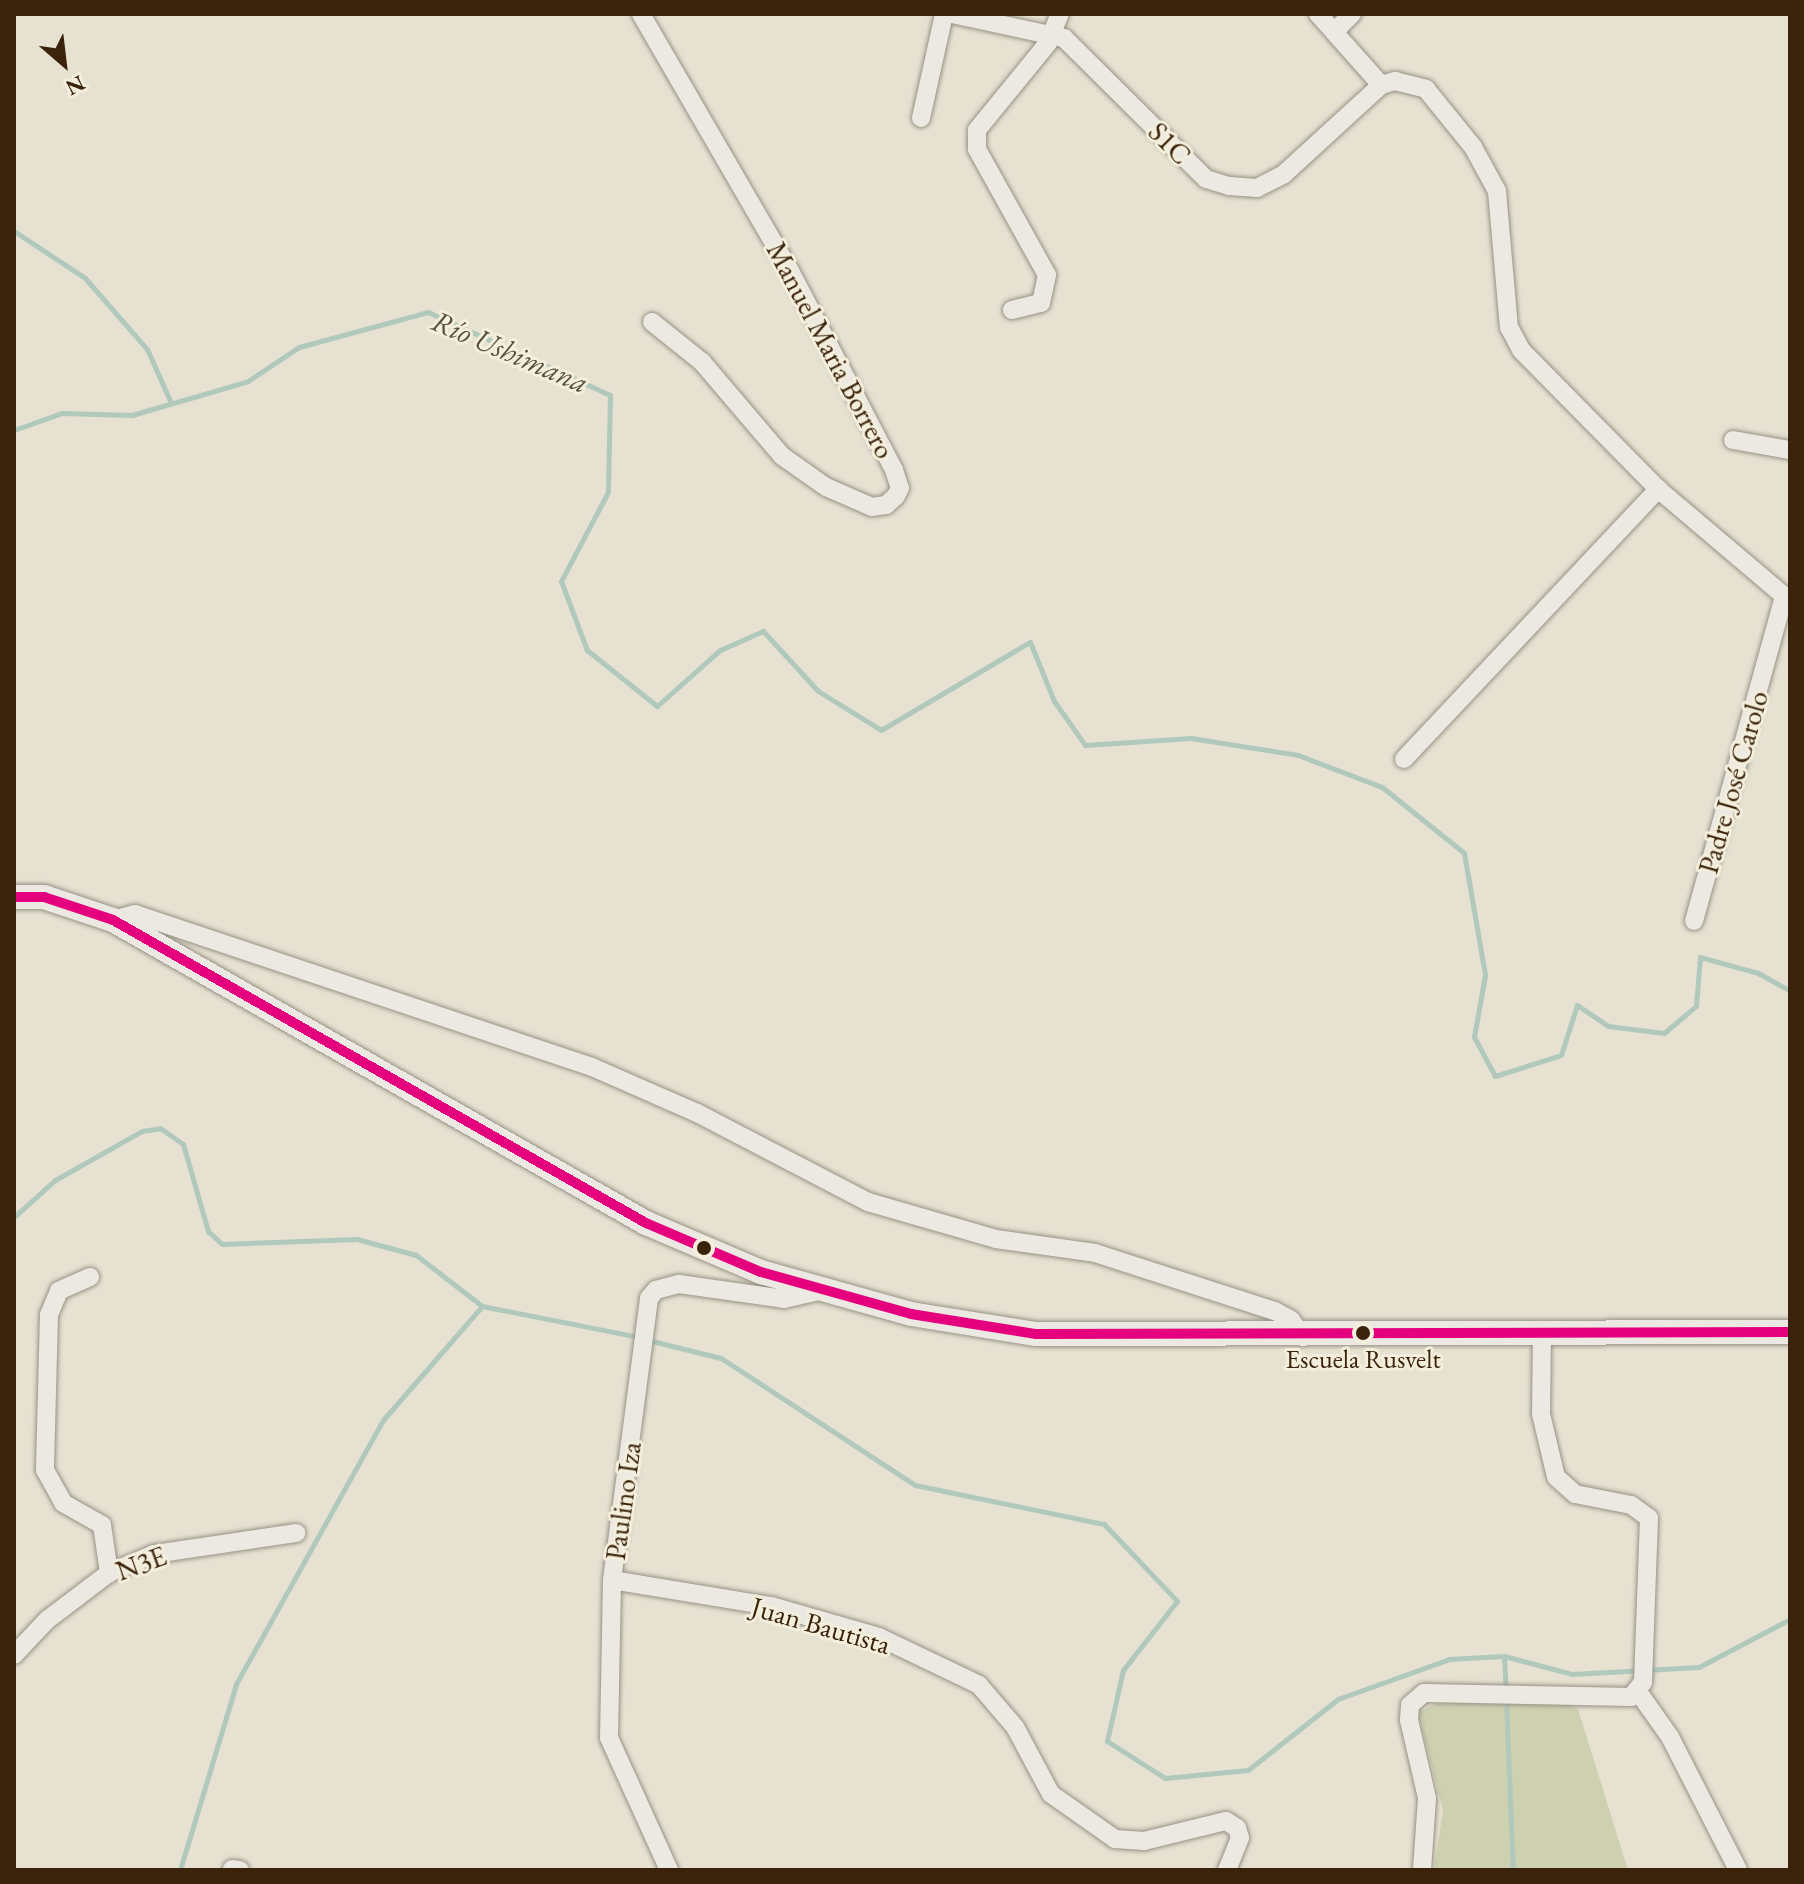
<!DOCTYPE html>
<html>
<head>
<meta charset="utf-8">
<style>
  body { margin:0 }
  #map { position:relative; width:1804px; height:1884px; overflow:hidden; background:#e6e1d1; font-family:"EB Garamond",serif }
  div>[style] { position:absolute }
  .green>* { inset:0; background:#ced1b0 }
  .stream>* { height:5px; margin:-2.5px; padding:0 2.5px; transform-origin:2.5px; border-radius:2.5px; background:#b1c9bc }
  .roads { filter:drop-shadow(0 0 2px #989286) drop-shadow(0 0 2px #989286) }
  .minor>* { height:18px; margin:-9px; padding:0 9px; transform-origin:9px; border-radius:9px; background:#ebe9e1 }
  .secondary>* { height:24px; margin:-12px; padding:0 12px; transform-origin:12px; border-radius:12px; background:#ebe9e1 }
  .bus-1>* { height:10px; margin:-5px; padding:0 5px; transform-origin:5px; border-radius:5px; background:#e5007d }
  .dots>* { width:22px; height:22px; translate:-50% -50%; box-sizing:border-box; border:4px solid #f4eedc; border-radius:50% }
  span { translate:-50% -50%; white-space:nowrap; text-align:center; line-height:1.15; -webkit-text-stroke:6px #f4eedc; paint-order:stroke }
  .bus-label { font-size:26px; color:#3b230b }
  .street-label { font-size:28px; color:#3b230b }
  .water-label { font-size:30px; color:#58523d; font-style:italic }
  .frame { position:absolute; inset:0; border:16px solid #3b230b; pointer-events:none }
  .north { position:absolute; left:24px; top:24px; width:80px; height:80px; -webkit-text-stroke:6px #f4eedc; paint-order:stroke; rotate:152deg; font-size:22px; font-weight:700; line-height:32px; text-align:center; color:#3b230b }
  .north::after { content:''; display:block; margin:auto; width:28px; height:36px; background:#3b230b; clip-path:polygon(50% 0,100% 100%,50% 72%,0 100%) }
</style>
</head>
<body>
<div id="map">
  <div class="green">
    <i style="clip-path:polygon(1466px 1688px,1530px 1688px,1578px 1709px,1628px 1870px,1434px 1870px,1443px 1810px,1418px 1713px)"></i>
  </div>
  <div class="stream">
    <i style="left:14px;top:231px;width:85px;rotate:33.5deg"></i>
    <i style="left:85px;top:278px;width:94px;rotate:48.9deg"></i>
    <i style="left:147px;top:349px;width:59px;rotate:66deg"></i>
    <i style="left:14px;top:430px;width:51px;rotate:-19.5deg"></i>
    <i style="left:62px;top:413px;width:70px;rotate:1.6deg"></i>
    <i style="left:132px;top:415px;width:121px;rotate:-16.3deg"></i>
    <i style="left:248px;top:381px;width:61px;rotate:-33.7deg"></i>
    <i style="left:299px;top:347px;width:134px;rotate:-15.2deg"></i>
    <i style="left:428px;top:312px;width:200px;rotate:24.5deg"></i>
    <i style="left:610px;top:395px;width:97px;rotate:91.2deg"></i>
    <i style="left:608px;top:492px;width:101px;rotate:117.8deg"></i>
    <i style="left:561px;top:581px;width:74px;rotate:69.4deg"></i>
    <i style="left:587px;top:650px;width:90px;rotate:38.7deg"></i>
    <i style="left:657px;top:706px;width:84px;rotate:-41.6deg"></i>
    <i style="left:720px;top:650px;width:47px;rotate:-23.8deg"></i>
    <i style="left:763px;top:631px;width:81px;rotate:47.5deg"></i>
    <i style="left:818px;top:691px;width:74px;rotate:31.8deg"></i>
    <i style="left:881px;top:730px;width:173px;rotate:-30.6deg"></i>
    <i style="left:1030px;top:642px;width:64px;rotate:67.9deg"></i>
    <i style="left:1054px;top:701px;width:54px;rotate:54.8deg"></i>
    <i style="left:1085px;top:745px;width:106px;rotate:-3.8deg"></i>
    <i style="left:1191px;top:738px;width:108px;rotate:9deg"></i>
    <i style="left:1298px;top:755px;width:90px;rotate:20.9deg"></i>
    <i style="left:1382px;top:787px;width:105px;rotate:38.8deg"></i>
    <i style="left:1464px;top:853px;width:124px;rotate:80.2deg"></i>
    <i style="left:1485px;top:975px;width:63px;rotate:100.1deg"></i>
    <i style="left:1474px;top:1037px;width:44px;rotate:61.7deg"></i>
    <i style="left:1495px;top:1076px;width:69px;rotate:-17.7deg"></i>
    <i style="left:1561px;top:1055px;width:52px;rotate:-72.3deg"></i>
    <i style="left:1577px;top:1005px;width:37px;rotate:34deg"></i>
    <i style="left:1608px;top:1026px;width:56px;rotate:7.1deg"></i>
    <i style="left:1664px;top:1033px;width:42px;rotate:-40.2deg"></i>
    <i style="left:1696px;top:1006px;width:49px;rotate:-85.3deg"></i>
    <i style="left:1700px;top:957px;width:60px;rotate:15.4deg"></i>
    <i style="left:1758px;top:973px;width:37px;rotate:29deg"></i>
    <i style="left:14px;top:1217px;width:55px;rotate:-42.1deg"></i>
    <i style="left:55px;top:1180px;width:100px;rotate:-29.4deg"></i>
    <i style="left:142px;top:1131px;width:18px;rotate:-9deg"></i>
    <i style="left:160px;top:1128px;width:28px;rotate:35deg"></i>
    <i style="left:183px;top:1144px;width:91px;rotate:74deg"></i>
    <i style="left:208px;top:1231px;width:19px;rotate:43deg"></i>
    <i style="left:222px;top:1244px;width:135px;rotate:-2.1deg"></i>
    <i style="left:357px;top:1239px;width:61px;rotate:15.2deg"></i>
    <i style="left:416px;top:1255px;width:83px;rotate:37.7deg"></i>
    <i style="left:482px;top:1306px;width:159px;rotate:11.2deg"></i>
    <i style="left:648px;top:1340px;width:75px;rotate:13.9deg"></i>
    <i style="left:721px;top:1358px;width:232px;rotate:33.2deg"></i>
    <i style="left:915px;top:1485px;width:193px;rotate:11.7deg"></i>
    <i style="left:1104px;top:1524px;width:106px;rotate:46.5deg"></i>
    <i style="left:1177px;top:1601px;width:88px;rotate:128deg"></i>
    <i style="left:1123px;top:1670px;width:73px;rotate:102.7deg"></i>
    <i style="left:1107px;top:1741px;width:69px;rotate:32.5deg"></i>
    <i style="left:1165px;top:1778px;width:83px;rotate:-5.5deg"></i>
    <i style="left:1248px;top:1770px;width:115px;rotate:-38.3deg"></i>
    <i style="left:1338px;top:1699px;width:118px;rotate:-19.8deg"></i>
    <i style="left:1449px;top:1659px;width:55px;rotate:-3.1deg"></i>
    <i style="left:1504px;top:1656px;width:70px;rotate:14.8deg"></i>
    <i style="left:1572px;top:1674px;width:127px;rotate:-3.2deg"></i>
    <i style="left:1699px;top:1667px;width:103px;rotate:-27.8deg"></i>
    <i style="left:1504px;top:1656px;width:33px;rotate:87deg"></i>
    <i style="left:1506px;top:1699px;width:171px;rotate:87.7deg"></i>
    <i style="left:180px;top:1870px;width:194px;rotate:-73.2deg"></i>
    <i style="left:236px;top:1684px;width:302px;rotate:-60.9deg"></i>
    <i style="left:383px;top:1420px;width:151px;rotate:-49deg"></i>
  </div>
  <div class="roads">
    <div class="minor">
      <i style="left:641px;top:14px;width:295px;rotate:59.9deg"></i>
      <i style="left:789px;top:269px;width:227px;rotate:62.4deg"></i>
      <i style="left:894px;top:470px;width:19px;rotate:72deg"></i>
      <i style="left:900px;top:488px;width:9px;rotate:117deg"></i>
      <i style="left:896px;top:496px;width:13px;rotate:138deg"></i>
      <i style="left:886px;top:505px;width:14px;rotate:172deg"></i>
      <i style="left:872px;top:507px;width:50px;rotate:-156.5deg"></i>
      <i style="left:826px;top:487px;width:54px;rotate:-144.8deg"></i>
      <i style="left:782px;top:456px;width:123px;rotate:-130.4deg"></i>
      <i style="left:702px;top:362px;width:64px;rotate:-141.3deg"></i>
      <i style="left:952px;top:14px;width:115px;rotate:12.1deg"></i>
      <i style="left:1064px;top:38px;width:200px;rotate:44.8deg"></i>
      <i style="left:1206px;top:179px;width:24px;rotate:17deg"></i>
      <i style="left:1229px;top:186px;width:28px;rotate:4deg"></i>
      <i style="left:1257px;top:188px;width:30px;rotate:-27deg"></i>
      <i style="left:1284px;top:174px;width:132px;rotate:-42.5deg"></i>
      <i style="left:1381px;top:85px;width:15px;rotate:-16deg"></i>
      <i style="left:1395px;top:81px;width:32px;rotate:14deg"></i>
      <i style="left:1426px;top:89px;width:75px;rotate:51deg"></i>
      <i style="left:1473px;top:147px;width:50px;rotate:61.4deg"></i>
      <i style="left:1497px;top:191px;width:137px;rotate:85deg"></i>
      <i style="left:1509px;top:327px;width:26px;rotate:62deg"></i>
      <i style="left:1521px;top:350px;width:195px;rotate:45.4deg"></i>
      <i style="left:1658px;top:489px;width:173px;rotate:40.3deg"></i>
      <i style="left:1318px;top:14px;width:24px;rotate:48deg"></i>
      <i style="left:1352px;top:14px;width:25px;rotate:135deg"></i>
      <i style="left:1334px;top:32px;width:71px;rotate:48.4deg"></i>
      <i style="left:921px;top:118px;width:107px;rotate:-77.5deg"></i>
      <i style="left:1012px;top:310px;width:30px;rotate:-14deg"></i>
      <i style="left:1041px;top:303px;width:29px;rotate:-78deg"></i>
      <i style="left:1047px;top:275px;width:144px;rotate:-119.1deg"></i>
      <i style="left:977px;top:149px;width:19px;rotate:-90deg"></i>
      <i style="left:977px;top:130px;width:112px;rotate:-50.8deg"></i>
      <i style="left:1048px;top:43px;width:31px;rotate:-68deg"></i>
      <i style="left:1733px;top:440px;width:58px;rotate:10deg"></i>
      <i style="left:1404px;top:759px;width:371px;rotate:-46.7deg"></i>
      <i style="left:113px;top:920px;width:23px;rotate:-15deg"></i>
      <i style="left:135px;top:914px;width:482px;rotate:18.5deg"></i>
      <i style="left:592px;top:1067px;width:115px;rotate:23.7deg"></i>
      <i style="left:697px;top:1113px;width:193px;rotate:27.5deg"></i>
      <i style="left:868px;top:1202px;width:133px;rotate:16.1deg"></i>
      <i style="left:996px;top:1239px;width:100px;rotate:8deg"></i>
      <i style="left:1095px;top:1253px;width:189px;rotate:17.9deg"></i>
      <i style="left:1275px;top:1311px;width:18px;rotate:29deg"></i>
      <i style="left:1291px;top:1320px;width:21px;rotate:55deg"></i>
      <i style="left:1694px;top:921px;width:336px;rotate:-74.5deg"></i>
      <i style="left:90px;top:1277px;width:34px;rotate:156deg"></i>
      <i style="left:59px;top:1291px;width:26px;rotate:113deg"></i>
      <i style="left:49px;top:1315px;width:155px;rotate:91.5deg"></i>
      <i style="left:45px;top:1470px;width:38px;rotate:61deg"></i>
      <i style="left:63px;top:1503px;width:45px;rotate:29.4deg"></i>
      <i style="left:102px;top:1525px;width:49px;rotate:81.7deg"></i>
      <i style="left:612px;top:1580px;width:161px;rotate:9.3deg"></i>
      <i style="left:771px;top:1606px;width:112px;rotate:16deg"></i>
      <i style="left:879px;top:1637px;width:111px;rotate:25.6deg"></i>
      <i style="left:979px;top:1685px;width:55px;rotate:49.4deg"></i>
      <i style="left:1015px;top:1727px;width:76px;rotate:61.8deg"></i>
      <i style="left:1051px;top:1794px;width:78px;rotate:35.1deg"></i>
      <i style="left:1115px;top:1839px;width:29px;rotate:4deg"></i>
      <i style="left:1144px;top:1841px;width:84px;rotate:-13.7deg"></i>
      <i style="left:1226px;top:1821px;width:13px;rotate:32deg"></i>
      <i style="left:1237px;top:1828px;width:10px;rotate:73deg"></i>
      <i style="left:1240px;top:1838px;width:35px;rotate:112deg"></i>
      <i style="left:14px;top:1655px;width:48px;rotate:-46.7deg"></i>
      <i style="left:47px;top:1620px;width:78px;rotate:-37.2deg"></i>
      <i style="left:109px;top:1573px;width:49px;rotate:-22.9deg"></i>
      <i style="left:154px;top:1554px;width:144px;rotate:-8.4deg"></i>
      <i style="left:1639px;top:1693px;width:54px;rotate:54.8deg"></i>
      <i style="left:1670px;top:1737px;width:149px;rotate:62.9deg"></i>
      <i style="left:232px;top:1869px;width:8px;rotate:7deg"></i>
      <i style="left:669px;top:1870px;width:145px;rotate:-114.4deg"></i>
      <i style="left:609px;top:1738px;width:158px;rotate:-88.9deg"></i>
      <i style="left:612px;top:1580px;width:284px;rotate:-82.5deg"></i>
      <i style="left:649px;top:1298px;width:11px;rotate:-49deg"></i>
      <i style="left:656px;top:1290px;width:24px;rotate:-15deg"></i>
      <i style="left:679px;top:1284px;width:106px;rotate:8.1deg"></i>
      <i style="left:784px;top:1299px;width:37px;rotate:-13deg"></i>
      <i style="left:1422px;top:1870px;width:72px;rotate:-86deg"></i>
      <i style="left:1427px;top:1798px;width:80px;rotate:-103deg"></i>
      <i style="left:1409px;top:1720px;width:15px;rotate:-86deg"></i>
      <i style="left:1410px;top:1705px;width:18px;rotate:-41deg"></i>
      <i style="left:1424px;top:1693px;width:207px;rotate:1.1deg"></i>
      <i style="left:1631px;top:1697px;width:19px;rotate:-51deg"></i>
      <i style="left:1643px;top:1682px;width:164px;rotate:-87.9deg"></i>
      <i style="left:1649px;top:1518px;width:22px;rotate:-144deg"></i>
      <i style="left:1631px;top:1505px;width:57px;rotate:-168.9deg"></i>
      <i style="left:1575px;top:1494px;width:25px;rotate:-138deg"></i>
      <i style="left:1556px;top:1477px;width:65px;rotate:-103.4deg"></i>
      <i style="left:1541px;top:1414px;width:80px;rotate:-89.3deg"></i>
    </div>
    <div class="secondary">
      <i style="left:14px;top:897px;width:30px"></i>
      <i style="left:44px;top:897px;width:73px;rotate:18.4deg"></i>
      <i style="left:113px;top:920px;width:613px;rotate:29.62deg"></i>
      <i style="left:646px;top:1223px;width:125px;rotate:23.1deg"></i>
      <i style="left:761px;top:1272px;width:156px;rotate:15.6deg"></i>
      <i style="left:911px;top:1314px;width:127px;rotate:9.1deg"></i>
      <i style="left:1036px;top:1334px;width:754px;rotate:-0.15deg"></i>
    </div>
  </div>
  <div class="bus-1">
    <i style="left:14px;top:897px;width:30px"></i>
    <i style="left:44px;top:897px;width:73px;rotate:18.4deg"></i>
    <i style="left:113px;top:920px;width:613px;rotate:29.62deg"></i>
    <i style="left:646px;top:1223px;width:125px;rotate:23.1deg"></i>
    <i style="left:761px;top:1272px;width:156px;rotate:15.6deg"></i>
    <i style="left:911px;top:1314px;width:127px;rotate:9.1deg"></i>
    <i style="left:1036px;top:1334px;width:754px;rotate:-0.15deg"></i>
  </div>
  <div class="dots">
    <i style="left:704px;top:1248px;background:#3b230b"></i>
    <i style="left:1363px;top:1333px;background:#3b230b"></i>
  </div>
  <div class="bus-label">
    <span style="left:1363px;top:1360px">Escuela Rusvelt</span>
  </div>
  <div class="street-label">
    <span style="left:1170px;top:143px;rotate:45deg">S1C</span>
    <span style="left:831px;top:350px;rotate:62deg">Manuel Maria Borrero</span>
    <span style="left:1733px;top:782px;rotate:-74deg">Padre José Carolo</span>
    <span style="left:623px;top:1501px;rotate:-82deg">Paulino Iza</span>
    <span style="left:141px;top:1563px;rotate:-20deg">N3E</span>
    <span style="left:821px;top:1625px;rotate:16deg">Juan Bautista</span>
  </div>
  <div class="water-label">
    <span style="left:510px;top:352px;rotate:23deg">Río Ushimana</span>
  </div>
  <div class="frame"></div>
  <div class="north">N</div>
</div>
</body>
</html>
